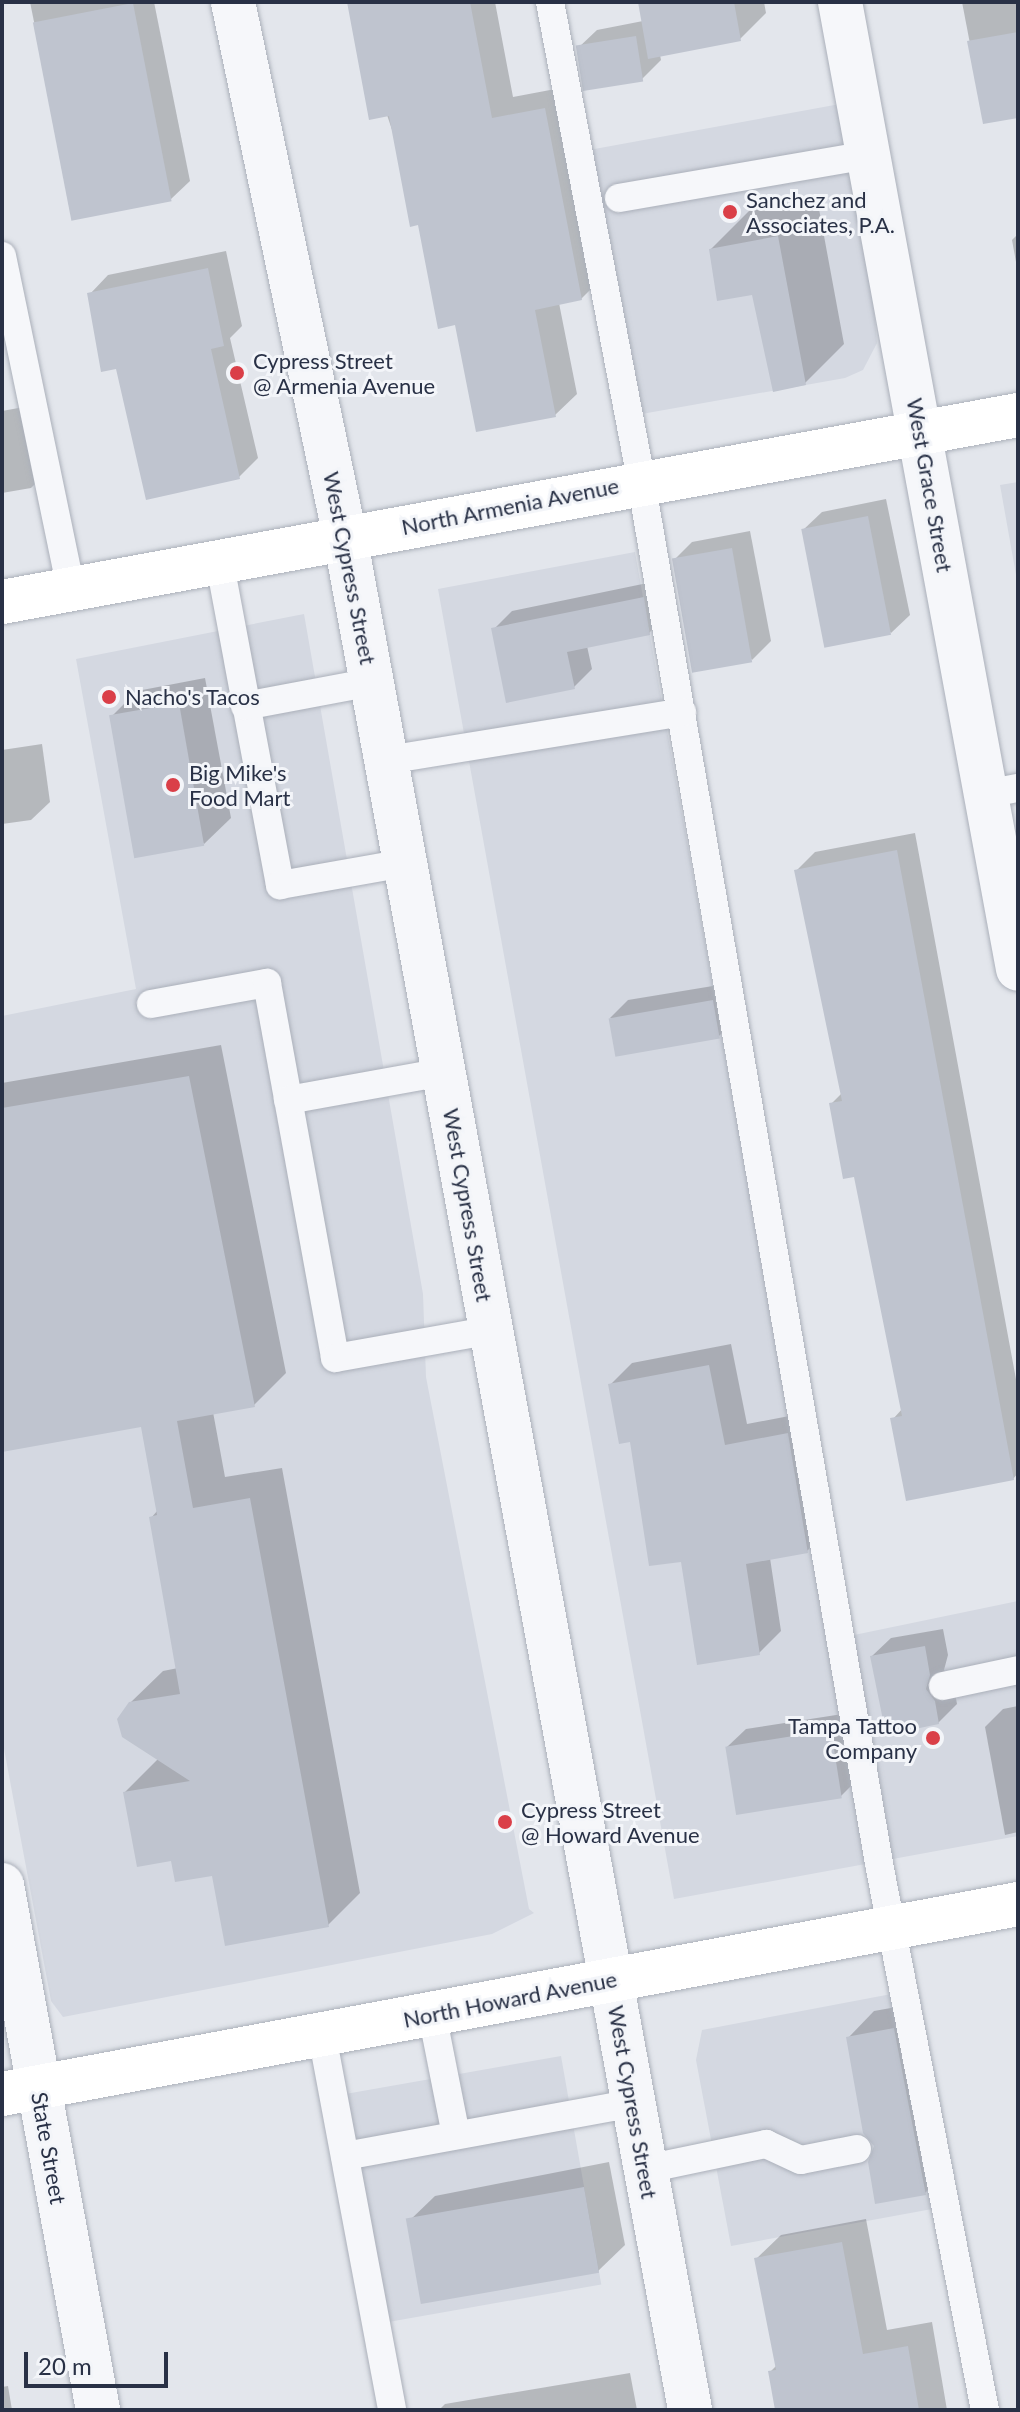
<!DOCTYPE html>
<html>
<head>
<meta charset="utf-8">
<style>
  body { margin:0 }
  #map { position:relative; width:1020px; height:2412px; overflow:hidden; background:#e3e6ec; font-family:Lato,sans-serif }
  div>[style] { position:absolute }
  .built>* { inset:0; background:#d4d8e1; transform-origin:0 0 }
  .shadow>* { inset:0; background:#0003 }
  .building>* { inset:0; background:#bfc4cf; transform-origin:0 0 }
  .roads { filter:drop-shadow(0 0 2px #abb0ba) drop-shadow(0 0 2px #abb0ba) }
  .service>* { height:28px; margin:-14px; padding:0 14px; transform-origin:14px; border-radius:14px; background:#f6f7fa }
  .minor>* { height:44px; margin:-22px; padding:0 22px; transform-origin:22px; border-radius:22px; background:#f6f7fa }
  .tertiary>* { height:44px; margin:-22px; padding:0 22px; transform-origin:22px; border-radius:22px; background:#f6f7fa }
  .secondary>* { height:44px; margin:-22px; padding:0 22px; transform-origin:22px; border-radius:22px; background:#fff }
  .dots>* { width:22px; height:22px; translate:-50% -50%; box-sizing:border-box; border:4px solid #f3f5f9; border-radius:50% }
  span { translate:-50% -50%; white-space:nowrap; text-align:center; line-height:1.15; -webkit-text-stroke:6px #f3f5f9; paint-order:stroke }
  .poi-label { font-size:22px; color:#293146 }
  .left { translate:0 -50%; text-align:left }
  .right { translate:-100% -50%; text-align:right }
  .street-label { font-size:22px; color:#293146 }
  .frame { position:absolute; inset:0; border:4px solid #293146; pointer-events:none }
  .scale { position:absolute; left:24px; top:2352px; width:144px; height:36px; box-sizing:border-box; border:4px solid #293146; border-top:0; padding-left:10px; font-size:24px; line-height:28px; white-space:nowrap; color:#293146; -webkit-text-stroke:6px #f3f5f9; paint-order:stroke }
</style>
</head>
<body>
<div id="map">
  <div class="built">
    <i style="clip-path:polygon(840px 104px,871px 275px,877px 343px,863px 370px,845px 378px,636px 415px,589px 150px)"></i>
    <i style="clip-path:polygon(1018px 482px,1018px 586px,1000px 485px)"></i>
    <i style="clip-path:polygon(635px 552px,830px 1640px,1018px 1601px,1018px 1836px,674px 1899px,438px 589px)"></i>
    <i style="clip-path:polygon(304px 614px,423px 1294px,426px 1377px,529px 1909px,534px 1913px,492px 1934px,63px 2017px,51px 2001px,2px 1738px,2px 1016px,136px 989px,76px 659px)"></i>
    <i style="clip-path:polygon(902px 1992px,943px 2207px,731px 2246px,696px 2060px,702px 2030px)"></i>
    <i style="left:561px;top:2056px;width:232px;height:219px;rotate:80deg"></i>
  </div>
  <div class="shadow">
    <i style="clip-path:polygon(30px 2px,154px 2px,190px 181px,171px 199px,74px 219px)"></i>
    <i style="clip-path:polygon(349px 2px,495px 2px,513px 97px,566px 87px,603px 277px,581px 299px,559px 303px,577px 394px,555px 415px,457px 323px)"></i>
    <i style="clip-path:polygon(640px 2px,764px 2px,766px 13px,740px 39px,660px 55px,661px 60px,642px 79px,578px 48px,597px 30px,643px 21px)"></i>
    <i style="clip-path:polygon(962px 2px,1018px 2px,1018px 116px,985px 122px)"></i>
    <i style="clip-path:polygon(817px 198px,844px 344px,805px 383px,754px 292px,711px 249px,750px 210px)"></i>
    <i style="clip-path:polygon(1018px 234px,1018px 273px,1012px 240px)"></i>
    <i style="clip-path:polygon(226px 251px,242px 326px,230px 338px,258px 458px,239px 477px,118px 366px,90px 294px,108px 275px)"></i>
    <i style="clip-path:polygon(46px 403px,58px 461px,31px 488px,2px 493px,2px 411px)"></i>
    <i style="clip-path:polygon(886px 499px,910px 615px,891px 633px,803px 530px,822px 512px)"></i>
    <i style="clip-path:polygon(750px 531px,771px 641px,752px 660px,674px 560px,692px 542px)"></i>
    <i style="clip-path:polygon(662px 580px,668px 614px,649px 633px,587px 646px,592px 669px,574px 687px,494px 629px,512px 611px)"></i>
    <i style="clip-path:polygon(205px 678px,231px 818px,204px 844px,111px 717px,137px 691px)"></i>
    <i style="clip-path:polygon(42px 744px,50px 802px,31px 820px,2px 824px,2px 750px)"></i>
    <i style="clip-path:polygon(915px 833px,1018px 1390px,1018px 1473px,1013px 1479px,893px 1419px,903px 1408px,856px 1174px,831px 1104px,842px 1093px,797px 870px,815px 852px)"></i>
    <i style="clip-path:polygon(731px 983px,737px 1018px,719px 1036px,610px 1018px,628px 1000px)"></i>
    <i style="clip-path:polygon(221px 1045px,286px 1373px,254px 1405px,213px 1412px,225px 1477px,282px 1468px,360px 1893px,328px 1925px,172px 1858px,125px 1792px,159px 1758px,130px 1703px,163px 1671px,178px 1668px,151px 1518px,158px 1510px,143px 1425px,2px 1450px,2px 1083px)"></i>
    <i style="clip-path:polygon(731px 1344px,747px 1424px,810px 1412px,830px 1528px,807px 1551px,770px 1558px,781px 1631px,759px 1653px,683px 1559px,610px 1385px,632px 1363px)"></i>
    <i style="clip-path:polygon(943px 1629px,948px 1655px,944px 1670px,953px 1682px,957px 1704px,938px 1723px,872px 1656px,891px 1638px)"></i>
    <i style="clip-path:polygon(1018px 1706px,1018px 1832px,1005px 1835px,985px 1727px,1003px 1709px)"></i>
    <i style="clip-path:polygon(849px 1713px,859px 1778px,841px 1796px,727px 1747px,746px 1729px)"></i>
    <i style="clip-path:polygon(919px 2003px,951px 2167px,925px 2193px,876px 2146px,848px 2038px,874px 2011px)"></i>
    <i style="clip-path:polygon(609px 2162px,625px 2245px,598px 2271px,408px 2222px,435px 2196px)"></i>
    <i style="clip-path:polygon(866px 2219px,887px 2330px,932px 2322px,947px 2410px,777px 2410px,770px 2372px,777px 2365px,756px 2259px,781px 2235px)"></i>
    <i style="clip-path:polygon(630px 2373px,637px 2410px,439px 2410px,445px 2404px)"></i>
    <i style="clip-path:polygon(8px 2386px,12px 2410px,2px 2410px,2px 2387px)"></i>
  </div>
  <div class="building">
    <i style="clip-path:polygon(347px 2px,470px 2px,492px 118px,545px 108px,582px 300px,535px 310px,556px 417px,476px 432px,455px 325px,438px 329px,418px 225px,410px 227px,389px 116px,369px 120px)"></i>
    <i style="clip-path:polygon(638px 2px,734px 2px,741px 41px,648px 59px)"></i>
    <i style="left:133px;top:3px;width:202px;height:102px;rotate:79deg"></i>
    <i style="clip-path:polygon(1018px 32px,1018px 118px,983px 124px,967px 41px)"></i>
    <i style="left:636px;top:36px;width:46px;height:61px;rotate:81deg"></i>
    <i style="clip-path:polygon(778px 236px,806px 385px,773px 392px,752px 295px,717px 301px,709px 249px)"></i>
    <i style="clip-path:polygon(208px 268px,224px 346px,211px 349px,240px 479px,146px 500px,116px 369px,101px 372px,87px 293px)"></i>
    <i style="left:868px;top:516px;width:121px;height:68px;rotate:79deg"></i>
    <i style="left:732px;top:548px;width:116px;height:61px;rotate:80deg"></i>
    <i style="clip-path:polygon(644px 597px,650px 635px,567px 652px,575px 689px,506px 703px,491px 628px)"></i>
    <i style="left:179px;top:703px;width:145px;height:71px;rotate:80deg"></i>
    <i style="clip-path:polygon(897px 850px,1014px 1480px,906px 1501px,890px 1418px,902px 1416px,854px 1177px,843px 1179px,829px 1103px,842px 1101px,794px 870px)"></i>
    <i style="left:713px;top:1000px;width:39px;height:106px;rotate:80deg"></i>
    <i style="clip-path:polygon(189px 1076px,255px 1407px,177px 1421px,193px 1508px,250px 1498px,329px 1927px,225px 1946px,212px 1876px,175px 1882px,171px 1861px,137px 1867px,123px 1792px,190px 1781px,122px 1737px,117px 1719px,129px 1702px,180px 1694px,149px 1517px,157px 1515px,141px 1427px,2px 1452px,2px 1108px)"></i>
    <i style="clip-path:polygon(709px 1365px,725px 1445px,788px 1433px,808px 1553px,746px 1564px,760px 1655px,697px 1665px,681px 1562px,649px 1566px,630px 1442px,619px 1444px,608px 1384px)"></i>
    <i style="clip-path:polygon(925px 1646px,930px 1675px,926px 1689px,935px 1701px,939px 1724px,886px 1735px,870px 1656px)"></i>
    <i style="left:831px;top:1730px;width:69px;height:107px;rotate:81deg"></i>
    <i style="clip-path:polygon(894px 2028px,926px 2195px,875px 2204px,868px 2162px,874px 2146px,863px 2133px,846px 2037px)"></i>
    <i style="left:584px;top:2187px;width:87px;height:181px;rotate:80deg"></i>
    <i style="clip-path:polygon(842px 2242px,863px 2354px,908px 2346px,919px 2410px,775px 2410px,768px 2371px,776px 2370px,754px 2258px)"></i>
  </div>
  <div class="roads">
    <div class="service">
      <i style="left:550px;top:2px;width:488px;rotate:79.2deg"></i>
      <i style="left:641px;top:481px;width:1408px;rotate:80.23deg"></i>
      <i style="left:880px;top:1869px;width:551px;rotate:79.02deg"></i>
      <i style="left:619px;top:198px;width:252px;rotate:-9.8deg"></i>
      <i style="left:2px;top:256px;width:339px;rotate:78.3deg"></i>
      <i style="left:219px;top:559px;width:332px;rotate:79.4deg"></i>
      <i style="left:280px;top:885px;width:127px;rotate:-10deg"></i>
      <i style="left:245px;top:706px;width:129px;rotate:-10.7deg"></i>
      <i style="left:387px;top:760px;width:299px;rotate:-9.2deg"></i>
      <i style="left:986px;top:794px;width:33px;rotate:-11deg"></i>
      <i style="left:151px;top:1004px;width:118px;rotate:-10.3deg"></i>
      <i style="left:267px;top:983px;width:381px;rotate:79.7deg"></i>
      <i style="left:335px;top:1358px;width:159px;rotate:-10.1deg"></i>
      <i style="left:288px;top:1100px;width:158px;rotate:-10.2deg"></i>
      <i style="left:943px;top:1686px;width:77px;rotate:-12deg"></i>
      <i style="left:432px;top:2014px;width:123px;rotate:78.8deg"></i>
      <i style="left:322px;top:2035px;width:381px;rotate:79.4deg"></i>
      <i style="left:345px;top:2156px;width:294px;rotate:-10.4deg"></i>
      <i style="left:646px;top:2169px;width:123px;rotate:-11.8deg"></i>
      <i style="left:766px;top:2144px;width:38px;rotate:25deg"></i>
      <i style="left:801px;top:2160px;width:57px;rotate:-11.1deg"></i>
    </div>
    <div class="minor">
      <i style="left:840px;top:2px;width:983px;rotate:79.57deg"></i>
      <i style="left:2px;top:1885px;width:534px;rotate:79.64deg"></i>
    </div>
    <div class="tertiary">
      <i style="left:233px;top:2px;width:547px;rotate:78.18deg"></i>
      <i style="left:345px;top:537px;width:1905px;rotate:79.56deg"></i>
    </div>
    <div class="secondary">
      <i style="left:2px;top:602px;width:1033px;rotate:-10.43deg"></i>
      <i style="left:2px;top:2094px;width:1034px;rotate:-10.59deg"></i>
    </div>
  </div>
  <div class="dots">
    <i style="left:730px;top:212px;background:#da3f48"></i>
    <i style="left:237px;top:373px;background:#da3f48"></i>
    <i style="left:109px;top:697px;background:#da3f48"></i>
    <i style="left:173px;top:785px;background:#da3f48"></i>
    <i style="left:933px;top:1738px;background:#da3f48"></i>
    <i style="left:505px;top:1822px;background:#da3f48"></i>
  </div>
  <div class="poi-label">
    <span class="left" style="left:746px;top:212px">Sanchez and<br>Associates, P.A.</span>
    <span class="left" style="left:253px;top:373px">Cypress Street<br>@ Armenia Avenue</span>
    <span class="left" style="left:125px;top:697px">Nacho's Tacos</span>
    <span class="left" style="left:189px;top:785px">Big Mike's<br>Food Mart</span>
    <span class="right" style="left:917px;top:1738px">Tampa Tattoo<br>Company</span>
    <span class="left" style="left:521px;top:1822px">Cypress Street<br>@ Howard Avenue</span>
  </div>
  <div class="street-label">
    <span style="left:930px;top:485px;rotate:80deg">West Grace Street</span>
    <span style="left:510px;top:506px;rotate:-11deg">North Armenia Avenue</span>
    <span style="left:350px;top:568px;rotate:79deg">West Cypress Street</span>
    <span style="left:468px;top:1205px;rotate:80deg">West Cypress Street</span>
    <span style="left:510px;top:1999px;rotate:-11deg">North Howard Avenue</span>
    <span style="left:633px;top:2102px;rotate:80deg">West Cypress Street</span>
    <span style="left:49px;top:2148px;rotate:80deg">State Street</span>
  </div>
  <div class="frame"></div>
  <div class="scale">20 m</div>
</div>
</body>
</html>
